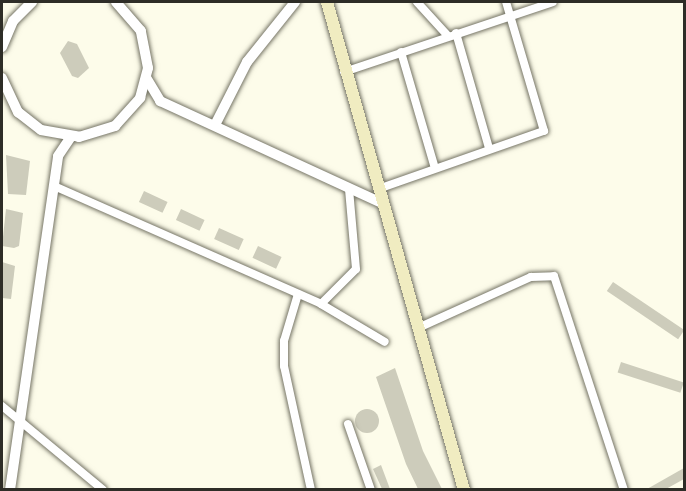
<!DOCTYPE html>
<html>
<head>
<meta charset="utf-8">
<style>
  body { margin:0 }
  #map { position:relative; width:686px; height:491px; overflow:hidden; background:#fdfcea; font-family:"Roboto Condensed",sans-serif }
  div>[style] { position:absolute }
  .building>* { inset:0; background:#cdccbb; transform-origin:0 0 }
  .round { border-radius:50% }
  .roads { filter:drop-shadow(0 0 2px #767566) drop-shadow(0 0 2px #767566) }
  .minor>* { height:8px; margin:-4px; padding:0 4px; transform-origin:4px; border-radius:4px; background:#fff }
  .tertiary>* { height:10px; margin:-5px; padding:0 5px; transform-origin:5px; border-radius:5px; background:#fff }
  .secondary>* { height:12px; margin:-6px; padding:0 6px; transform-origin:6px; border-radius:6px; background:#f0ecc1 }
  span { translate:-50% -50%; white-space:nowrap; text-align:center; line-height:1.15; -webkit-text-stroke:4.5px #fff; paint-order:stroke }
  .frame { position:absolute; inset:0; border:3px solid #2e2d27; pointer-events:none }
</style>
</head>
<body>
<div id="map">
  <div class="building">
    <i style="clip-path:polygon(68px 41px,77px 44px,89px 68px,78px 78px,72px 76px,60px 53px)"></i>
    <i style="clip-path:polygon(6px 155px,30px 161px,26px 195px,8px 194px)"></i>
    <i style="left:144px;top:191px;width:26px;height:12px;rotate:25deg"></i>
    <i style="clip-path:polygon(6px 209px,23px 213px,19px 246px,14px 248px,2px 246px)"></i>
    <i style="left:181px;top:209px;width:26px;height:12px;rotate:25deg"></i>
    <i style="left:219px;top:228px;width:27px;height:12px;rotate:24deg"></i>
    <i style="left:258px;top:246px;width:26px;height:13px;rotate:25deg"></i>
    <i style="clip-path:polygon(2px 262px,15px 266px,11px 299px,2px 298px)"></i>
    <i style="left:613px;top:282px;width:86px;height:11px;rotate:34deg"></i>
    <i style="left:621px;top:362px;width:66px;height:11px;rotate:18deg"></i>
    <i style="clip-path:polygon(395px 368px,423px 451px,442px 489px,418px 489px,406px 464px,376px 377px)"></i>
    <i class="round" style="left:355px;top:409px;width:24px;height:24px"></i>
    <i style="clip-path:polygon(381px 465px,390px 489px,382px 489px,373px 469px)"></i>
    <i style="clip-path:polygon(684px 468px,684px 479px,666px 489px,647px 489px)"></i>
  </div>
  <div class="roads">
    <div class="minor">
      <i style="left:417px;top:2px;width:46px;rotate:47.6deg"></i>
      <i style="left:456px;top:33px;width:120px;rotate:74deg"></i>
      <i style="left:401px;top:52px;width:118px;rotate:73.7deg"></i>
      <i style="left:344px;top:72px;width:220px;rotate:-18.5deg"></i>
      <i style="left:54px;top:186px;width:292px;rotate:23.8deg"></i>
      <i style="left:321px;top:304px;width:74px;rotate:30.7deg"></i>
      <i style="left:378px;top:189px;width:176px;rotate:-19.3deg"></i>
      <i style="left:544px;top:131px;width:134px;rotate:-106.4deg"></i>
      <i style="left:298px;top:294px;width:49px;rotate:106.6deg"></i>
      <i style="left:284px;top:341px;width:25px;rotate:90deg"></i>
      <i style="left:284px;top:366px;width:127px;rotate:77.7deg"></i>
      <i style="left:321px;top:304px;width:49px;rotate:-45deg"></i>
      <i style="left:356px;top:269px;width:80px;rotate:-95deg"></i>
      <i style="left:418px;top:328px;width:124px;rotate:-24.3deg"></i>
      <i style="left:531px;top:277px;width:23px;rotate:-2deg"></i>
      <i style="left:554px;top:276px;width:225px;rotate:71.9deg"></i>
      <i style="left:2px;top:406px;width:131px;rotate:39.7deg"></i>
      <i style="left:348px;top:424px;width:70px;rotate:70.8deg"></i>
    </div>
    <div class="tertiary">
      <i style="left:2px;top:47px;width:28px;rotate:-67deg"></i>
      <i style="left:13px;top:21px;width:27px;rotate:-45deg"></i>
      <i style="left:2px;top:78px;width:38px;rotate:65deg"></i>
      <i style="left:18px;top:112px;width:29px;rotate:38deg"></i>
      <i style="left:41px;top:130px;width:39px;rotate:10deg"></i>
      <i style="left:79px;top:137px;width:38px;rotate:-17deg"></i>
      <i style="left:115px;top:126px;width:38px;rotate:-48deg"></i>
      <i style="left:140px;top:98px;width:31px;rotate:-75deg"></i>
      <i style="left:148px;top:68px;width:38px;rotate:-101deg"></i>
      <i style="left:141px;top:31px;width:38px;rotate:-131deg"></i>
      <i style="left:147px;top:79px;width:26px;rotate:59deg"></i>
      <i style="left:160px;top:101px;width:244px;rotate:24.7deg"></i>
      <i style="left:215px;top:125px;width:71px;rotate:-63.1deg"></i>
      <i style="left:247px;top:62px;width:77px;rotate:-51.3deg"></i>
      <i style="left:10px;top:490px;width:337px;rotate:-81.8deg"></i>
      <i style="left:58px;top:156px;width:22px;rotate:-56deg"></i>
    </div>
    <div class="secondary">
      <i style="left:327px;top:2px;width:507px;rotate:74.32deg"></i>
    </div>
  </div>
  <div class="frame"></div>
</div>
</body>
</html>
